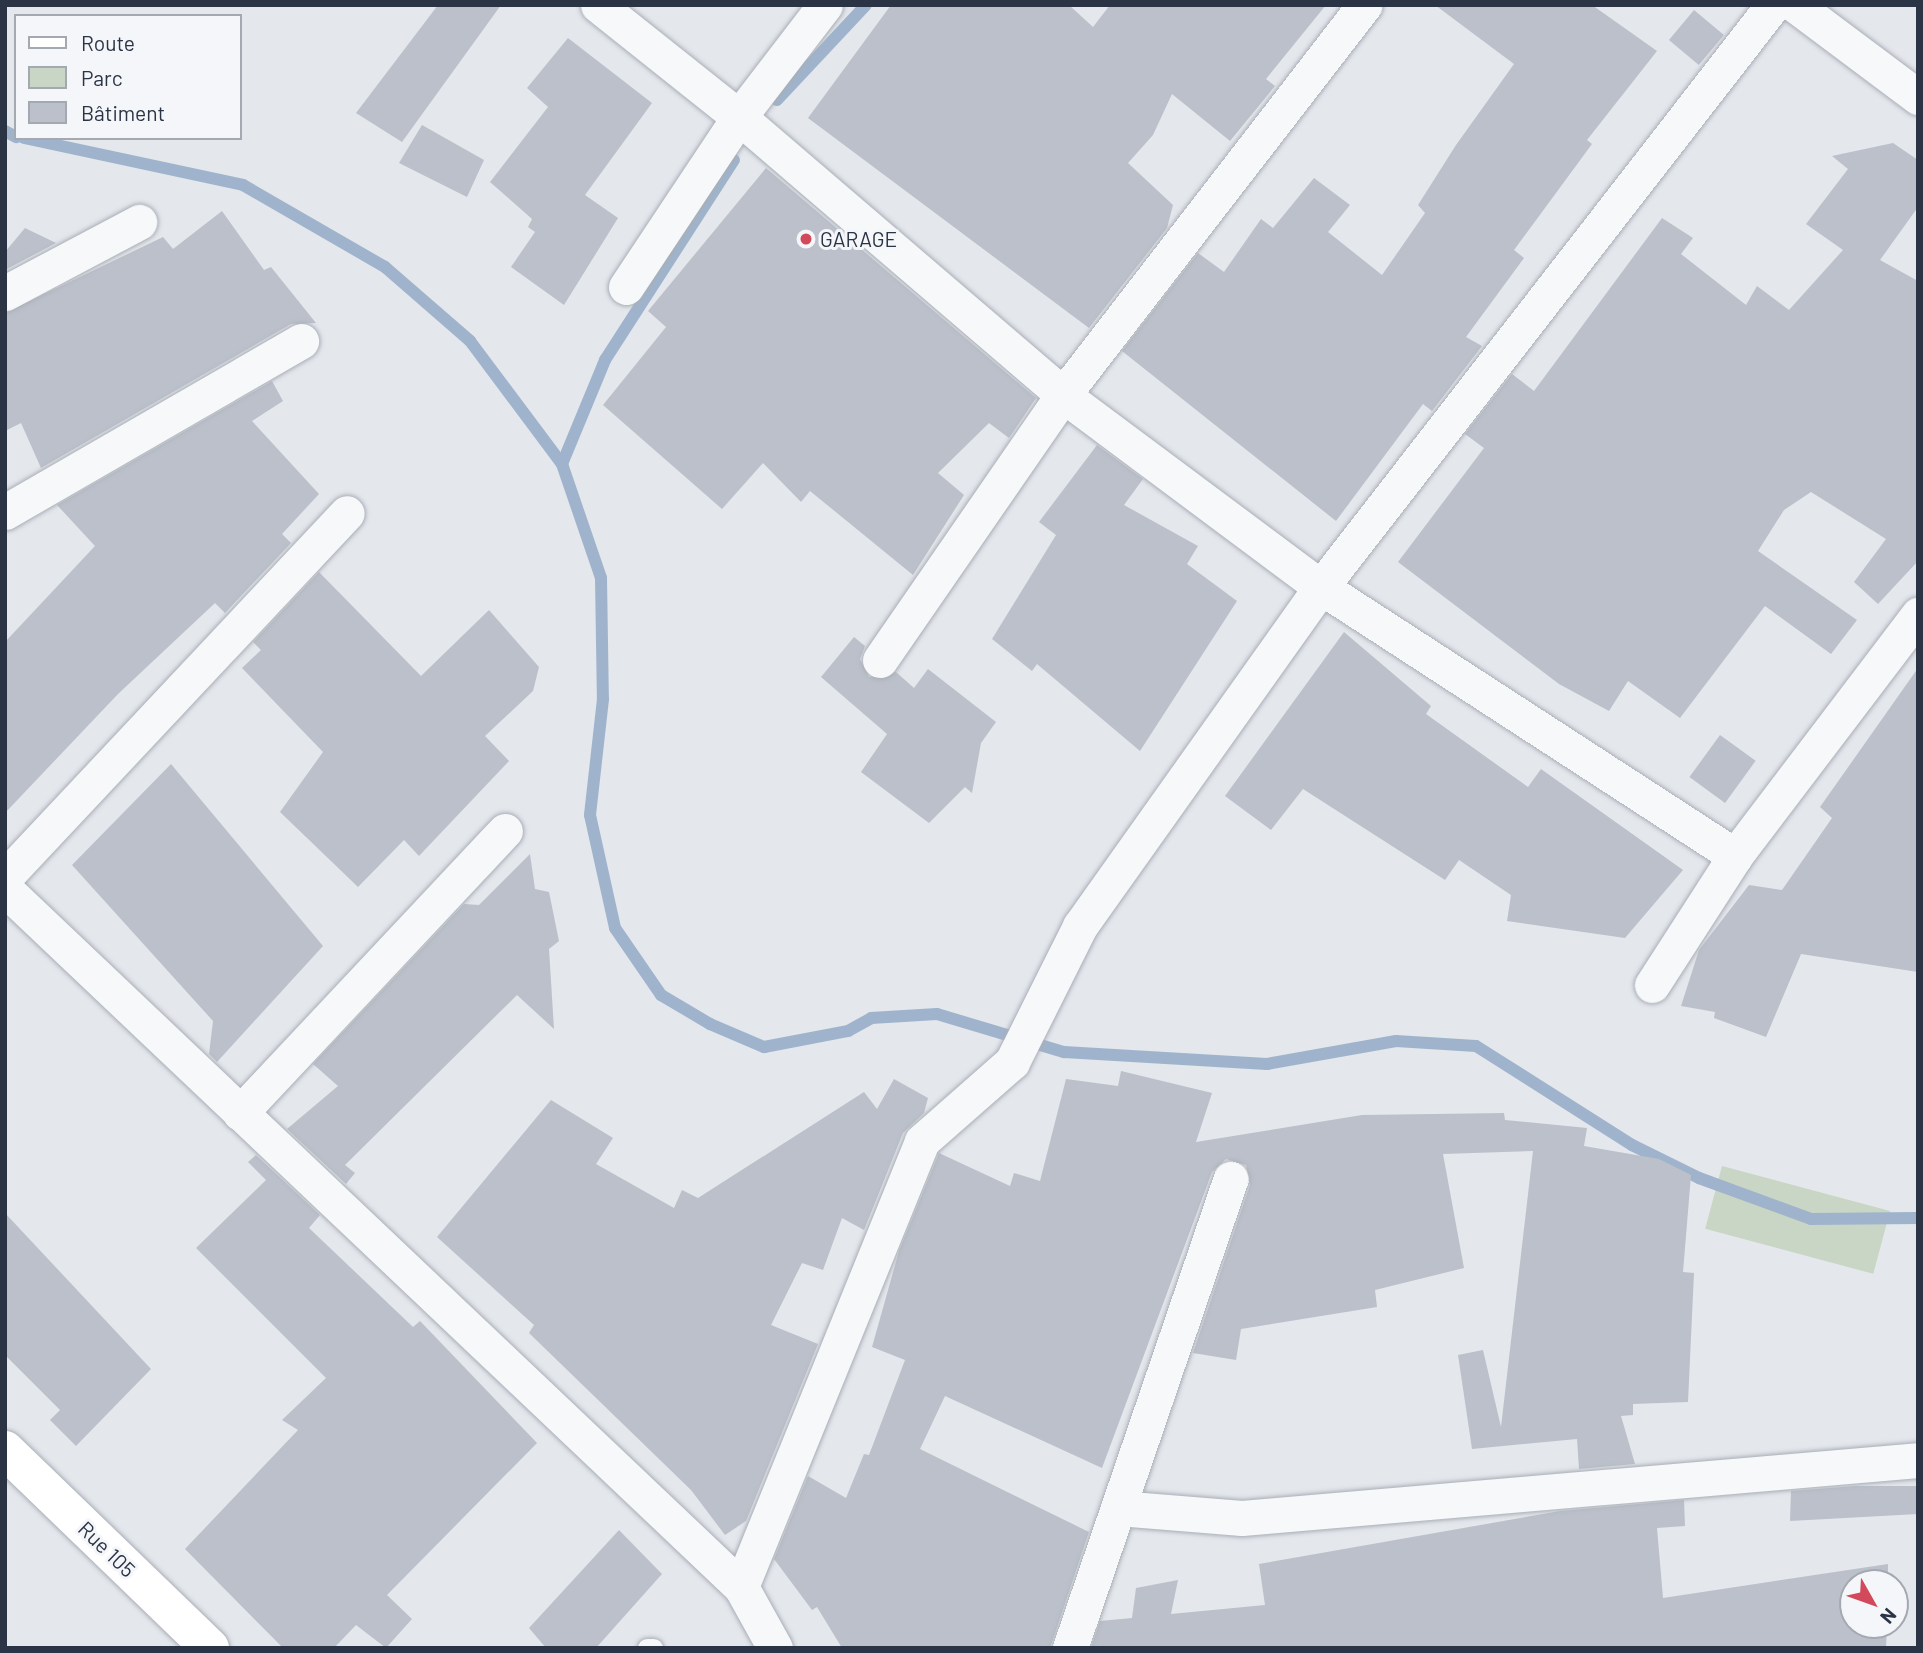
<!DOCTYPE html>
<html>
<head>
<meta charset="utf-8">
<style>
  body { margin:0 }
  #map { position:relative; width:1923px; height:1653px; overflow:hidden; background:#e4e7ec; font-family:Barlow,sans-serif }
  div>[style] { position:absolute }
  .green>* { inset:0; background:#c9d6c5; transform-origin:0 0 }
  .stream>* { height:12px; margin:-6px; padding:0 6px; transform-origin:6px; border-radius:6px; background:#9fb4cc }
  .building>* { inset:0; background:#bbc0ca; transform-origin:0 0 }
  .roads { filter:drop-shadow(0 0 2px #a9aeb7) drop-shadow(0 0 2px #a9aeb7) }
  .lane>* { height:18px; margin:-9px; padding:0 9px; transform-origin:9px; border-radius:9px; background:#f7f8fa }
  .street>* { height:35px; margin:-17.5px; padding:0 17.5px; transform-origin:17.5px; border-radius:17.5px; background:#f7f8fa }
  .secondary>* { height:38px; margin:-19px; padding:0 19px; transform-origin:19px; border-radius:19px; background:#fff }
  .dots>* { width:19px; height:19px; translate:-50% -50%; box-sizing:border-box; border:4px solid #f4f6f9; border-radius:50% }
  span { translate:-50% -50%; white-space:nowrap; text-align:center; line-height:1.15; -webkit-text-stroke:6px #f4f6f9; paint-order:stroke }
  .poi-label { font-size:21px; color:#2b3445 }
  .left { translate:0 -50%; text-align:left }
  .street-label { font-size:21px; color:#2b3445 }
  .frame { position:absolute; inset:0; border:7px solid #2b3445; pointer-events:none }
  .legend { position:absolute; left:14px; top:14px; width:228px; height:126px; box-sizing:border-box; background:#f4f6f9; border:2px solid #a4a8b1; margin:0; padding:9px 12px; list-style:none; font-size:21px; color:#2b3445 }
  .legend li { display:flex; align-items:center; gap:14px; height:35px }
  .legend b { width:35px; border:2px solid #a4a8b1 }
  .north { position:absolute; left:1839px; top:1569px; width:70px; height:70px; box-sizing:border-box; background:#f4f6f9; border:2px solid #a4a8b1; border-radius:50%; rotate:130deg; font-size:19px; font-weight:700; line-height:28px; text-align:center; color:#2b3445 }
  .north::after { content:''; display:block; margin:auto; width:24px; height:32px; background:#d1495b; clip-path:polygon(50% 0,100% 100%,50% 72%,0 100%) }
</style>
</head>
<body>
<div id="map">
  <div class="green">
    <i style="left:1722px;top:1166px;width:174px;height:65px;rotate:15deg"></i>
  </div>
  <div class="stream">
    <i style="left:777px;top:100px;width:130px;rotate:-46.9deg"></i>
    <i style="left:5px;top:131px;width:13px;rotate:29deg"></i>
    <i style="left:24px;top:138px;width:224px;rotate:12.1deg"></i>
    <i style="left:243px;top:185px;width:164px;rotate:30deg"></i>
    <i style="left:385px;top:267px;width:113px;rotate:41deg"></i>
    <i style="left:470px;top:341px;width:154px;rotate:53.2deg"></i>
    <i style="left:562px;top:464px;width:120px;rotate:71.1deg"></i>
    <i style="left:601px;top:578px;width:121px;rotate:89.1deg"></i>
    <i style="left:603px;top:699px;width:117px;rotate:96.4deg"></i>
    <i style="left:590px;top:815px;width:116px;rotate:77.5deg"></i>
    <i style="left:615px;top:928px;width:81px;rotate:55.5deg"></i>
    <i style="left:661px;top:995px;width:57px;rotate:30.6deg"></i>
    <i style="left:710px;top:1024px;width:59px;rotate:23.1deg"></i>
    <i style="left:764px;top:1047px;width:86px;rotate:-10.8deg"></i>
    <i style="left:848px;top:1031px;width:26px;rotate:-29deg"></i>
    <i style="left:871px;top:1018px;width:66px;rotate:-3.5deg"></i>
    <i style="left:937px;top:1014px;width:133px;rotate:16.7deg"></i>
    <i style="left:1064px;top:1052px;width:203px;rotate:3.4deg"></i>
    <i style="left:1267px;top:1064px;width:131px;rotate:-10.1deg"></i>
    <i style="left:1396px;top:1041px;width:80px;rotate:3.6deg"></i>
    <i style="left:1476px;top:1046px;width:185px;rotate:32.4deg"></i>
    <i style="left:1632px;top:1145px;width:75px;rotate:26.2deg"></i>
    <i style="left:1699px;top:1178px;width:119px;rotate:20.1deg"></i>
    <i style="left:1811px;top:1219px;width:107px;rotate:-0.5deg"></i>
    <i style="left:562px;top:464px;width:113px;rotate:-67.5deg"></i>
    <i style="left:605px;top:360px;width:238px;rotate:-57.2deg"></i>
  </div>
  <div class="building">
    <i style="clip-path:polygon(438px 5px,501px 5px,402px 142px,356px 113px)"></i>
    <i style="clip-path:polygon(891px 5px,1069px 5px,1093px 27px,1110px 5px,1326px 5px,1266px 79px,1275px 86px,1230px 141px,1172px 94px,1153px 135px,1128px 163px,1173px 205px,1167px 228px,1089px 328px,808px 118px)"></i>
    <i style="clip-path:polygon(1435px 5px,1592px 5px,1657px 51px,1587px 140px,1592px 144px,1514px 250px,1524px 258px,1466px 337px,1482px 346px,1432px 411px,1423px 404px,1336px 521px,1122px 351px,1198px 253px,1224px 272px,1261px 219px,1273px 228px,1314px 178px,1350px 205px,1328px 232px,1382px 275px,1425px 213px,1418px 205px,1456px 145px,1514px 64px)"></i>
    <i style="left:1694px;top:10px;width:39px;height:39px;rotate:40deg"></i>
    <i style="clip-path:polygon(568px 38px,652px 103px,585px 195px,618px 218px,564px 305px,511px 267px,535px 232px,528px 227px,532px 219px,490px 182px,548px 107px,527px 88px)"></i>
    <i style="clip-path:polygon(422px 125px,484px 160px,467px 197px,399px 163px)"></i>
    <i style="clip-path:polygon(1893px 143px,1918px 160px,1918px 207px,1880px 260px,1918px 281px,1918px 561px,1878px 604px,1854px 582px,1886px 539px,1811px 492px,1784px 510px,1758px 551px,1857px 620px,1831px 654px,1765px 606px,1680px 718px,1628px 681px,1609px 711px,1559px 684px,1398px 562px,1484px 448px,1465px 434px,1512px 374px,1534px 391px,1662px 218px,1693px 238px,1681px 254px,1746px 305px,1757px 286px,1789px 310px,1843px 250px,1806px 224px,1848px 169px,1832px 156px)"></i>
    <i style="clip-path:polygon(766px 168px,1036px 398px,1009px 438px,989px 423px,938px 473px,964px 495px,913px 575px,810px 491px,801px 502px,763px 463px,722px 509px,603px 405px,666px 327px,648px 311px)"></i>
    <i style="clip-path:polygon(222px 211px,264px 270px,271px 267px,316px 323px,291px 324px,41px 468px,21px 423px,5px 431px,5px 313px,163px 237px,173px 249px)"></i>
    <i style="clip-path:polygon(25px 228px,56px 243px,5px 270px,5px 252px)"></i>
    <i style="clip-path:polygon(272px 381px,283px 401px,252px 421px,319px 494px,282px 534px,291px 543px,225px 613px,215px 603px,118px 694px,5px 813px,5px 642px,95px 546px,57px 505px)"></i>
    <i style="clip-path:polygon(1097px 445px,1143px 479px,1124px 505px,1198px 546px,1187px 564px,1237px 601px,1140px 751px,1037px 664px,1032px 671px,992px 639px,1056px 535px,1039px 522px)"></i>
    <i style="clip-path:polygon(319px 572px,421px 676px,489px 610px,539px 667px,533px 691px,485px 736px,509px 761px,419px 856px,404px 840px,358px 887px,280px 812px,323px 752px,242px 668px,261px 650px,253px 642px)"></i>
    <i style="clip-path:polygon(1344px 632px,1431px 706px,1426px 714px,1528px 787px,1541px 769px,1683px 870px,1625px 938px,1507px 921px,1511px 895px,1459px 860px,1445px 880px,1303px 789px,1271px 830px,1225px 796px)"></i>
    <i style="clip-path:polygon(854px 637px,865px 646px,860px 659px,869px 677px,896px 672px,914px 688px,928px 669px,996px 722px,981px 743px,972px 793px,965px 787px,929px 823px,861px 772px,887px 734px,821px 677px)"></i>
    <i style="clip-path:polygon(1918px 668px,1918px 972px,1801px 954px,1766px 1037px,1714px 1018px,1715px 1012px,1681px 1006px,1699px 950px,1749px 885px,1782px 890px,1832px 818px,1820px 807px)"></i>
    <i style="left:1720px;top:735px;width:44px;height:52px;rotate:36deg"></i>
    <i style="clip-path:polygon(171px 764px,323px 946px,217px 1062px,209px 1054px,213px 1021px,72px 865px)"></i>
    <i style="clip-path:polygon(530px 854px,535px 889px,549px 892px,559px 941px,549px 949px,554px 1029px,517px 995px,345px 1165px,355px 1173px,346px 1184px,287px 1129px,338px 1086px,313px 1064px,464px 904px,479px 905px)"></i>
    <i style="clip-path:polygon(1121px 1071px,1212px 1093px,1196px 1142px,1362px 1115px,1504px 1113px,1505px 1120px,1587px 1128px,1584px 1146px,1659px 1159px,1691px 1175px,1683px 1272px,1694px 1273px,1688px 1402px,1633px 1404px,1633px 1415px,1621px 1416px,1635px 1464px,1579px 1469px,1577px 1439px,1472px 1449px,1458px 1355px,1483px 1350px,1501px 1427px,1533px 1151px,1443px 1154px,1464px 1268px,1375px 1290px,1377px 1307px,1241px 1329px,1236px 1360px,1193px 1353px,1250px 1185px,1246px 1165px,1226px 1159px,1212px 1172px,1102px 1468px,945px 1396px,920px 1449px,1089px 1532px,1050px 1648px,842px 1648px,817px 1607px,812px 1610px,774px 1559px,808px 1476px,846px 1498px,864px 1454px,869px 1455px,905px 1360px,872px 1347px,899px 1251px,939px 1153px,1010px 1186px,1014px 1173px,1040px 1181px,1066px 1079px,1118px 1086px)"></i>
    <i style="clip-path:polygon(894px 1079px,928px 1098px,924px 1113px,903px 1133px,864px 1230px,842px 1218px,823px 1270px,802px 1263px,771px 1325px,818px 1344px,746px 1521px,725px 1535px,691px 1490px,529px 1333px,534px 1325px,437px 1237px,551px 1100px,613px 1138px,596px 1164px,674px 1208px,682px 1190px,698px 1198px,864px 1092px,877px 1109px)"></i>
    <i style="clip-path:polygon(256px 1155px,320px 1215px,309px 1228px,413px 1327px,420px 1321px,537px 1443px,387px 1595px,412px 1619px,386px 1648px,356px 1625px,334px 1648px,283px 1648px,185px 1549px,298px 1430px,282px 1420px,326px 1378px,196px 1248px,266px 1180px,248px 1162px)"></i>
    <i style="clip-path:polygon(5px 1213px,151px 1369px,76px 1446px,50px 1420px,60px 1410px,5px 1355px)"></i>
    <i style="clip-path:polygon(1855px 1486px,1918px 1486px,1918px 1514px,1790px 1521px,1791px 1491px)"></i>
    <i style="clip-path:polygon(1684px 1500px,1685px 1526px,1657px 1528px,1663px 1598px,1888px 1564px,1888px 1583px,1853px 1583px,1853px 1625px,1887px 1625px,1886px 1648px,1091px 1648px,1100px 1621px,1132px 1618px,1136px 1588px,1178px 1580px,1171px 1614px,1265px 1605px,1259px 1564px,1560px 1511px)"></i>
    <i style="clip-path:polygon(619px 1530px,662px 1574px,596px 1648px,546px 1648px,529px 1628px)"></i>
  </div>
  <div class="roads">
    <div class="lane">
      <i style="left:647px;top:1648px;width:7px"></i>
    </div>
    <div class="street">
      <i style="left:598px;top:5px;width:180px;rotate:38.5deg"></i>
      <i style="left:739px;top:117px;width:427px;rotate:40.6deg"></i>
      <i style="left:1063px;top:395px;width:322px;rotate:36.7deg"></i>
      <i style="left:1321px;top:587px;width:494px;rotate:33deg"></i>
      <i style="left:1795px;top:5px;width:154px;rotate:36.8deg"></i>
      <i style="left:626px;top:287px;width:204px;rotate:-56.4deg"></i>
      <i style="left:739px;top:117px;width:141px;rotate:-52.5deg"></i>
      <i style="left:5px;top:293px;width:152px;rotate:-27.9deg"></i>
      <i style="left:5px;top:512px;width:342px;rotate:-30deg"></i>
      <i style="left:880px;top:660px;width:322px;rotate:-55.4deg"></i>
      <i style="left:1063px;top:395px;width:493px;rotate:-52.3deg"></i>
      <i style="left:5px;top:877px;width:499px;rotate:-46.8deg"></i>
      <i style="left:5px;top:889px;width:1014px;rotate:43.48deg"></i>
      <i style="left:1652px;top:985px;width:153px;rotate:-57.2deg"></i>
      <i style="left:1735px;top:856px;width:303px;rotate:-52.8deg"></i>
      <i style="left:240px;top:1113px;width:387px;rotate:-46.8deg"></i>
      <i style="left:1118px;top:1508px;width:124px;rotate:4.6deg"></i>
      <i style="left:1242px;top:1518px;width:678px;rotate:-4.9deg"></i>
      <i style="left:775px;top:1648px;width:70px;rotate:-119.1deg"></i>
      <i style="left:741px;top:1587px;width:481px;rotate:-67.9deg"></i>
      <i style="left:922px;top:1141px;width:120px;rotate:-41.3deg"></i>
      <i style="left:1012px;top:1062px;width:152px;rotate:-63.4deg"></i>
      <i style="left:1080px;top:926px;width:416px;rotate:-54.6deg"></i>
      <i style="left:1321px;top:587px;width:737px;rotate:-52.17deg"></i>
      <i style="left:1070px;top:1648px;width:496px;rotate:-71.1deg"></i>
    </div>
    <div class="secondary">
      <i style="left:5px;top:1450px;width:285px;rotate:44deg"></i>
    </div>
  </div>
  <div class="dots">
    <i style="left:806px;top:239px;background:#d1495b"></i>
  </div>
  <div class="poi-label">
    <span class="left" style="left:820px;top:239px">GARAGE</span>
  </div>
  <div class="street-label">
    <span style="left:107px;top:1549px;rotate:44deg">Rue 105</span>
  </div>
  <div class="frame"></div>
  <ul class="legend">
  <li><b style="height:9px;background:#fff"></b>Route</li>
  <li><b style="height:19px;background:#c9d6c5"></b>Parc</li>
  <li><b style="height:19px;background:#bbc0ca"></b>Bâtiment</li>
  </ul>
  <div class="north">N</div>
</div>
</body>
</html>
